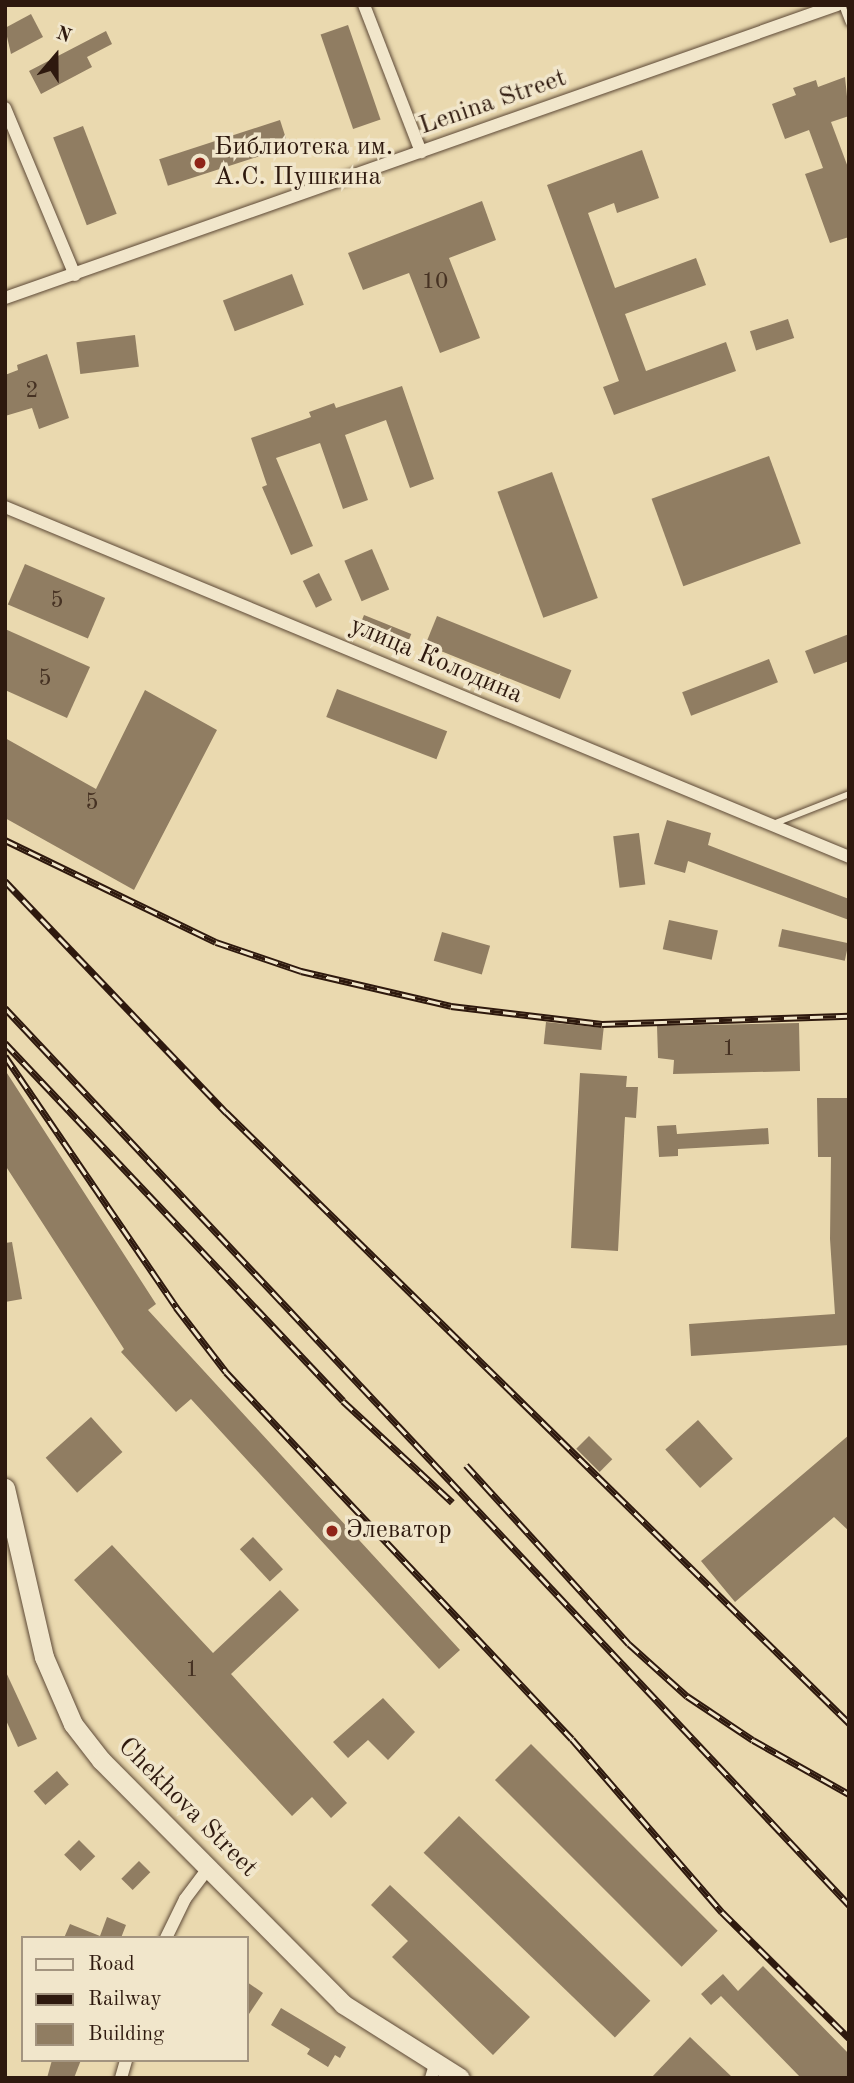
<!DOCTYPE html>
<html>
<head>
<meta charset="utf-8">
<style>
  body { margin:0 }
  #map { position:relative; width:854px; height:2083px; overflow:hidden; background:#ead9af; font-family:"Old Standard TT",serif }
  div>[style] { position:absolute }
  .building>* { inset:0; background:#907d62; transform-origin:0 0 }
  .roads { filter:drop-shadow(0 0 2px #5d4936) drop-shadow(0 0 2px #5d4936) }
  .lane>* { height:6px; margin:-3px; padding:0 3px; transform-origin:3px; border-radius:3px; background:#f1e6cb }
  .street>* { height:12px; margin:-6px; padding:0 6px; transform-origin:6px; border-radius:6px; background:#f1e6cb }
  .secondary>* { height:19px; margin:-9.5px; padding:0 9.5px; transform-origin:9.5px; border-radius:9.5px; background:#f1e6cb }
  .rail>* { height:7px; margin-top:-3.5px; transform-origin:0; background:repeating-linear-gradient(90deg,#f1e6cb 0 13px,#2e190e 0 26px); box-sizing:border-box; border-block:2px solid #2e190e }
  .dots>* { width:19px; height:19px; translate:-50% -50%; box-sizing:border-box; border:4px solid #f1e6cb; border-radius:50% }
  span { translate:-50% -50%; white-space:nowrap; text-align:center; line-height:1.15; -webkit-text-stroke:7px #f1e6cb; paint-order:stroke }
  .number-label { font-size:23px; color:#463223 }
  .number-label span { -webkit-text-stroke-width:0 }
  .street-label { font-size:26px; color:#2e190e }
  .poi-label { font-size:26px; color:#2e190e }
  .left { translate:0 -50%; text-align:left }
  .frame { position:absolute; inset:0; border:7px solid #2e190e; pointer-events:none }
  .legend { position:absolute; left:21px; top:1936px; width:228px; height:126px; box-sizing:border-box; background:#f1e6cb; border:2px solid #a3947f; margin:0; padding:9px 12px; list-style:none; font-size:21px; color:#2e190e }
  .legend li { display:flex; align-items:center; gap:14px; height:35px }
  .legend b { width:35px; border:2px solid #a3947f }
  .north { position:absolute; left:21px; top:21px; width:70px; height:70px; -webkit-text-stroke:5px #f1e6cb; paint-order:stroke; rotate:20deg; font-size:19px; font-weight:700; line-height:28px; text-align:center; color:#2e190e }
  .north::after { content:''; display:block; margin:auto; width:24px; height:32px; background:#2e190e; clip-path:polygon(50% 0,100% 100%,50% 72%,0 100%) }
</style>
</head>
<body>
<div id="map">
  <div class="building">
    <i style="clip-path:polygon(31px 14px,43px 37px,11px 54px,5px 28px)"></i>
    <i style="left:348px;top:25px;width:100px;height:29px;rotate:71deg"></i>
    <i style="clip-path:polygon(106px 31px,112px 44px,87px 57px,92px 67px,41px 94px,29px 71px)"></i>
    <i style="clip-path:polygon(845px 77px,849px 116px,831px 122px,849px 170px,849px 237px,830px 243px,805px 174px,823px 168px,809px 130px,785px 139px,772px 104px,796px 95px,793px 88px,816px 80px,818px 87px)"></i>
    <i style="left:280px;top:120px;width:28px;height:127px;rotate:72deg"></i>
    <i style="left:83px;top:126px;width:94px;height:32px;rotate:69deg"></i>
    <i style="clip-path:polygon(642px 150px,659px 198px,617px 213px,614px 203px,588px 213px,615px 288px,696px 258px,706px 285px,625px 314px,646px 371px,726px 342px,736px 371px,614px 415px,603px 387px,619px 381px,547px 185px)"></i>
    <i style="clip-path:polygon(482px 201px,496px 240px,449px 258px,480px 338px,440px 353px,409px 273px,363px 290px,348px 253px)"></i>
    <i style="left:292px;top:274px;width:33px;height:74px;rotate:69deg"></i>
    <i style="left:788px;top:319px;width:20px;height:40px;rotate:72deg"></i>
    <i style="left:135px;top:335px;width:32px;height:59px;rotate:83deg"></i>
    <i style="clip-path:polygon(47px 354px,69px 418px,39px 429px,32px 408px,5px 416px,5px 375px,18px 370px,17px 365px)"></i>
    <i style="clip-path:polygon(402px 386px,434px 479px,410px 488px,386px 420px,345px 435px,368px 500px,343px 509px,320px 443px,276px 458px,313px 546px,291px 555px,262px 487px,267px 485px,251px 438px,311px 417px,309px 412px,334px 403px,336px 408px)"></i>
    <i style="left:769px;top:456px;width:93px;height:125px;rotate:70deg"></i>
    <i style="left:552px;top:472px;width:134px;height:58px;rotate:70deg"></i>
    <i style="left:372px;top:549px;width:44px;height:30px;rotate:67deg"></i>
    <i style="left:25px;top:564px;width:87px;height:44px;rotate:23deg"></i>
    <i style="left:319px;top:573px;width:30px;height:18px;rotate:64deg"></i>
    <i style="left:364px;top:615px;width:51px;height:14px;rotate:22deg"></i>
    <i style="left:437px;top:616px;width:145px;height:31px;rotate:22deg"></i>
    <i style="clip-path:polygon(5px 629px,90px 667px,67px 718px,5px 690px)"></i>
    <i style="clip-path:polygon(849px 634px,849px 661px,814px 674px,805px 651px)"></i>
    <i style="left:769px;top:659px;width:25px;height:93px;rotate:69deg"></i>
    <i style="left:337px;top:689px;width:118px;height:30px;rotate:21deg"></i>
    <i style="clip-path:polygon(145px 690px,217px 730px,134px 890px,5px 818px,5px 738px,96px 789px)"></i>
    <i style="clip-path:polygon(667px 820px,711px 833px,708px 845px,849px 899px,849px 920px,688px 861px,685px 873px,654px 864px)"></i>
    <i style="left:639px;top:833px;width:52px;height:26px;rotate:83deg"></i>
    <i style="left:669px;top:920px;width:50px;height:30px;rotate:12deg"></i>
    <i style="left:782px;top:929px;width:68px;height:18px;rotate:12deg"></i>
    <i style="left:442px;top:932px;width:50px;height:30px;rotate:16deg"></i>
    <i style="left:546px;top:1022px;width:58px;height:22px;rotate:6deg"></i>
    <i style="clip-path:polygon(799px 1023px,800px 1071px,673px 1074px,674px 1060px,658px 1058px,657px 1026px)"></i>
    <i style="clip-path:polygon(5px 1070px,156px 1304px,148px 1310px,460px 1650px,439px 1669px,191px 1399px,176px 1412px,121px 1352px,124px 1349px,5px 1165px)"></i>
    <i style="clip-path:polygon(580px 1073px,627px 1076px,626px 1087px,638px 1087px,636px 1118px,625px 1117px,618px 1251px,571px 1248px)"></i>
    <i style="clip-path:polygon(817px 1098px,849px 1098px,849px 1345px,691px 1356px,689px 1324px,835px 1314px,830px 1239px,831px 1157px,818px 1157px)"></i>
    <i style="clip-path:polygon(676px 1125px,677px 1134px,768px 1128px,769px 1144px,678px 1149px,678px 1156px,659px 1157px,657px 1126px)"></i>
    <i style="clip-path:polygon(12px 1242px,22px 1299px,5px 1302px,5px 1243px)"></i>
    <i style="left:91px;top:1417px;width:47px;height:61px;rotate:48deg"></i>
    <i style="left:698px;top:1420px;width:52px;height:44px;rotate:48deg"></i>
    <i style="clip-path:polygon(849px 1435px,849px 1531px,834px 1517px,735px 1602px,701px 1561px)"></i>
    <i style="left:589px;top:1436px;width:33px;height:18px;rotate:45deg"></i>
    <i style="left:253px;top:1537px;width:44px;height:18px;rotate:47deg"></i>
    <i style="clip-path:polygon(112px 1545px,213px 1653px,280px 1590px,299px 1610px,231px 1674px,347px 1803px,331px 1818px,312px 1797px,292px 1816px,74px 1580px)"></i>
    <i style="clip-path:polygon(5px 1670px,37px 1739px,18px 1747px,5px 1718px)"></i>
    <i style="clip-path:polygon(383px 1698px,415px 1732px,388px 1760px,368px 1740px,348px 1758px,333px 1742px)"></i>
    <i style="left:531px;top:1744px;width:264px;height:51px;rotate:45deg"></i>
    <i style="left:57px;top:1771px;width:18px;height:31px;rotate:49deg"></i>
    <i style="left:459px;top:1816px;width:266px;height:51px;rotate:44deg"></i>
    <i style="left:79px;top:1840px;width:23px;height:21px;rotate:45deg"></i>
    <i style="left:139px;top:1861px;width:16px;height:25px;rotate:45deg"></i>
    <i style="clip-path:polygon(390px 1885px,530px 2017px,493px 2055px,392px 1957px,408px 1941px,371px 1905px)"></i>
    <i style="clip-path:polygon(107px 1917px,126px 1925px,121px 1938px,64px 1938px,70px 1924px,100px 1936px)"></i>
    <i style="clip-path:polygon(763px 1966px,849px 2054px,849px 2078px,801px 2078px,721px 1996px,711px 2005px,701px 1994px,723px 1974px,738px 1991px)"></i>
    <i style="clip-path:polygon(247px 1982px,263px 1993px,247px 2017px)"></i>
    <i style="clip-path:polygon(281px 2008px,346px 2047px,340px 2058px,335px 2055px,328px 2067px,307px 2054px,310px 2049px,271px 2025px)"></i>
    <i style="clip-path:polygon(690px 2037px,733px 2078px,651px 2078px)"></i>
    <i style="clip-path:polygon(52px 2060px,81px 2060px,74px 2078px,47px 2078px)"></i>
  </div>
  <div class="roads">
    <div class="lane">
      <i style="left:842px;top:5px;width:19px;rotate:69deg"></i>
      <i style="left:773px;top:824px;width:82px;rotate:-21.5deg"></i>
    </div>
    <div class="street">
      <i style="left:364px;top:5px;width:158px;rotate:68.8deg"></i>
      <i style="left:5px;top:108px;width:181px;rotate:67.3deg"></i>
      <i style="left:5px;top:298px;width:882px;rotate:-19.4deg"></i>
      <i style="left:5px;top:507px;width:914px;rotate:22.52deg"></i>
      <i style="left:166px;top:1938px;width:43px;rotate:-64deg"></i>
      <i style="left:185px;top:1899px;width:38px;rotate:-53deg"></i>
      <i style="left:121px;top:2078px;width:19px;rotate:-74deg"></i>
      <i style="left:431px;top:2078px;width:17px;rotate:-73deg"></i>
    </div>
    <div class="secondary">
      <i style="left:5px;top:1488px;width:173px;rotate:77deg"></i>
      <i style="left:44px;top:1657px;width:73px;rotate:66.6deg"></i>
      <i style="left:73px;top:1724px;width:46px;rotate:52.1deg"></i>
      <i style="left:101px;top:1760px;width:344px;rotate:45.2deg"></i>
      <i style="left:343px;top:2004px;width:138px;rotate:32.3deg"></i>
    </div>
  </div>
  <div class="rail">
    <i style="left:5px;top:840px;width:234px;rotate:25.8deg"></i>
    <i style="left:216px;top:942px;width:90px;rotate:18.8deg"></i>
    <i style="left:301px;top:971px;width:154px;rotate:13.1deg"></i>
    <i style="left:451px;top:1006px;width:152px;rotate:6.8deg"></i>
    <i style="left:602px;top:1024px;width:247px;rotate:-1.9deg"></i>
    <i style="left:5px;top:881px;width:320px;rotate:46.3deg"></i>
    <i style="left:226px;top:1112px;width:873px;rotate:44.44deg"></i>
    <i style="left:5px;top:1008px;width:1232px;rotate:46.74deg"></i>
    <i style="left:5px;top:1043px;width:492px;rotate:46.6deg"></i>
    <i style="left:343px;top:1401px;width:149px;rotate:42.8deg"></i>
    <i style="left:5px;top:1056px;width:304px;rotate:55.7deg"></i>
    <i style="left:176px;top:1307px;width:82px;rotate:52.4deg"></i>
    <i style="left:226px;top:1372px;width:504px;rotate:46.69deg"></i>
    <i style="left:572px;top:1739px;width:229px;rotate:49.1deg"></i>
    <i style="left:722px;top:1912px;width:179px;rotate:44.8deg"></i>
    <i style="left:466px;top:1465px;width:242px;rotate:47.7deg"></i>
    <i style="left:629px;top:1644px;width:78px;rotate:41.9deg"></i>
    <i style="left:687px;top:1696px;width:79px;rotate:33.7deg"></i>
    <i style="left:753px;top:1740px;width:110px;rotate:29.4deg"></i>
  </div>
  <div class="dots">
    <i style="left:200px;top:163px;background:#8f2418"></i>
    <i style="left:332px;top:1531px;background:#8f2418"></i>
  </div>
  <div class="number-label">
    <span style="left:435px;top:282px">10</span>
    <span style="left:32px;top:391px">2</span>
    <span style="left:57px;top:601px">5</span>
    <span style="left:45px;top:679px">5</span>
    <span style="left:92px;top:803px">5</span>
    <span style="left:729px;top:1049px">1</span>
    <span style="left:192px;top:1670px">1</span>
  </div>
  <div class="street-label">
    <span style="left:493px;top:103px;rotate:-19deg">Lenina Street</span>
    <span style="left:436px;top:661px;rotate:23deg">улица Колодина</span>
    <span style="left:187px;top:1808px;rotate:45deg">Chekhova Street</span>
  </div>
  <div class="poi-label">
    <span class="left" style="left:214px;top:163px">Библиотека им.<br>А.С. Пушкина</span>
    <span class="left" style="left:346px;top:1531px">Элеватор</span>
  </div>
  <div class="frame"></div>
  <ul class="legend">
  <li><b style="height:9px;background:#f1e6cb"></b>Road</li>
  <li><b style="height:9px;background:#2e190e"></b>Railway</li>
  <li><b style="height:19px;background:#907d62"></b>Building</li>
  </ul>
  <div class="north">N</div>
</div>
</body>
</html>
